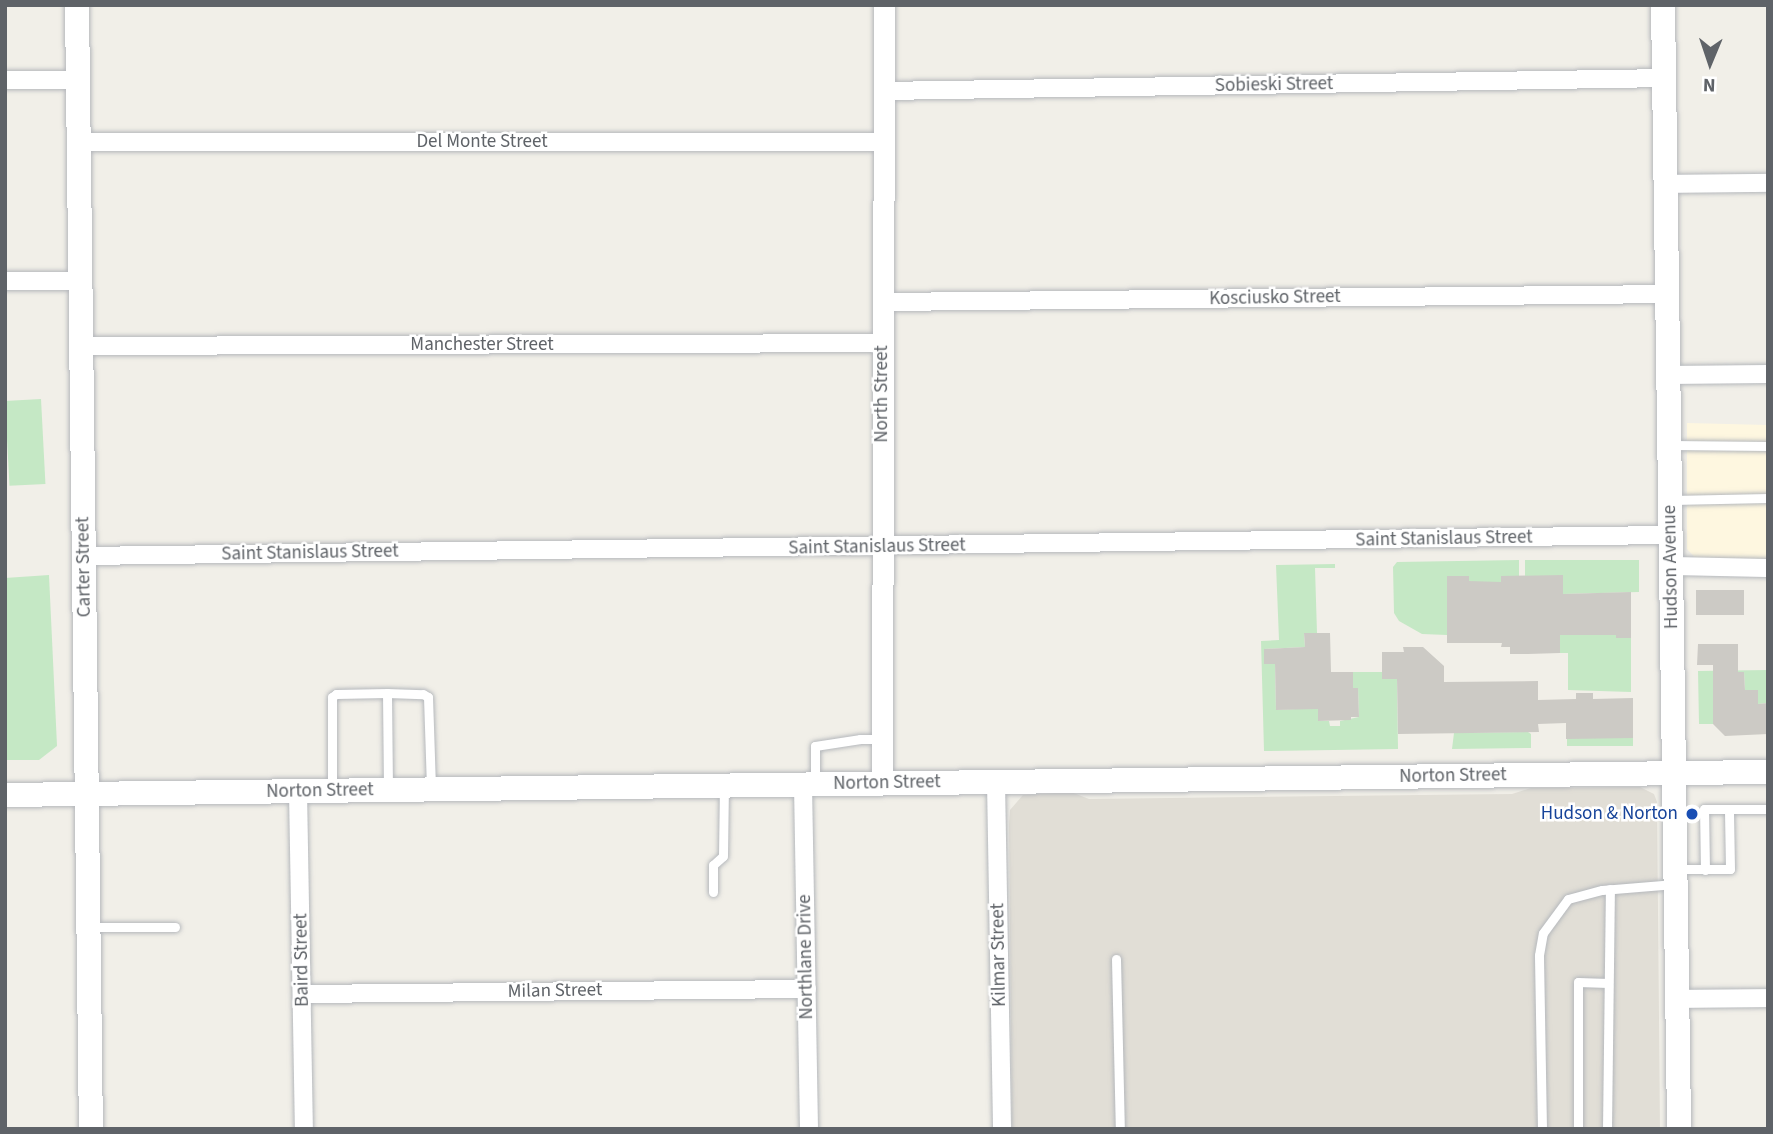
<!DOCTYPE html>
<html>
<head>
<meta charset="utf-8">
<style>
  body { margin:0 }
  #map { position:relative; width:1773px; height:1134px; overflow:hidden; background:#f1efe8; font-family:"Source Sans 3",sans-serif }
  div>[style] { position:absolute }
  .commercial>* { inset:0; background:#fef7e0 }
  .education>* { inset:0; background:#e1ded6 }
  .green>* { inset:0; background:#c5e8c5; transform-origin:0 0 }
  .building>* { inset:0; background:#cccac5; transform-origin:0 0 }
  .roads { filter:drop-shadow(0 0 2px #b5b8bc) drop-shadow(0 0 2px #b5b8bc) }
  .service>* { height:9px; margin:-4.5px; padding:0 4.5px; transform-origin:4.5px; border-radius:4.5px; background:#fff }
  .minor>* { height:18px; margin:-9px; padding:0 9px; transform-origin:9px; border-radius:9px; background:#fff }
  .tertiary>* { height:21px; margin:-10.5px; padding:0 10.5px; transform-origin:10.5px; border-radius:10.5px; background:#fff }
  .secondary>* { height:24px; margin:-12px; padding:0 12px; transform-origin:12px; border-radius:12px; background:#fff }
  .dots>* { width:19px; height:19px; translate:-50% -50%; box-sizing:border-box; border:4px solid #fff; border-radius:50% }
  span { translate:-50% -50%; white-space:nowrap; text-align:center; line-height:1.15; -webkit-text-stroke:5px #fff; paint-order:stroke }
  .street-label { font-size:19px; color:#5f6368 }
  .transit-label { font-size:19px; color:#164399 }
  .right { translate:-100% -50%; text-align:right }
  .frame { position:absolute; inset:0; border:7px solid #5f6368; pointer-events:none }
  .north { position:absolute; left:1675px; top:28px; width:70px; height:70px; -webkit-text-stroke:5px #fff; paint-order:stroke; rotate:182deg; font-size:19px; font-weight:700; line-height:28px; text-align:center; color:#5f6368 }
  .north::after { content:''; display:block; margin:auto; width:24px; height:32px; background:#5f6368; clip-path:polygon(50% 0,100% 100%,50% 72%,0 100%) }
</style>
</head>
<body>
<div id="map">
  <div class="commercial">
    <i style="clip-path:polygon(1687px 423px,1768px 425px,1768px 560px,1698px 561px,1687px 549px)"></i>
  </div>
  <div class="education">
    <i style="clip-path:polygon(1640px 787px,1654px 794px,1657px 802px,1660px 1129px,1012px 1129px,1009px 824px,1010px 810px,1023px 795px,1071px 792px,1089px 799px,1512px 794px,1531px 788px)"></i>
  </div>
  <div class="green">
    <i style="left:41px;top:399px;width:85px;height:36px;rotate:87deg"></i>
    <i style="clip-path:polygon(1519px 560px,1519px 576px,1501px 576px,1501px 590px,1469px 581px,1468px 576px,1447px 576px,1447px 635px,1422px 634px,1399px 621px,1394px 613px,1393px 567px,1397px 562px)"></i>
    <i style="clip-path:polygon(1525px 560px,1639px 560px,1639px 592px,1563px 594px,1563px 576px,1525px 576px)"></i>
    <i style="clip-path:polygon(1335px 564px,1335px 568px,1315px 568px,1317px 633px,1304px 634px,1305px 647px,1264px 649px,1264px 664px,1275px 664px,1276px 710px,1318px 708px,1318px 721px,1329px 721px,1330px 726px,1340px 726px,1340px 721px,1359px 717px,1358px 688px,1353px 688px,1353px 672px,1382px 672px,1383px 679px,1397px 679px,1398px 749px,1264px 751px,1261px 641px,1279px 640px,1276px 565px)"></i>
    <i style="clip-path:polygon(49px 575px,57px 746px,39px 760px,5px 760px,5px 578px)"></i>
    <i style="clip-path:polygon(1560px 635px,1616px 635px,1616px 638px,1631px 638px,1631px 692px,1568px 690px,1568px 653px,1560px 653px)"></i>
    <i style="clip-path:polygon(1768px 670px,1768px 703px,1758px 704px,1758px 690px,1745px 690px,1744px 672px,1713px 673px,1713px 724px,1699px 724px,1698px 671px)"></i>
    <i style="clip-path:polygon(1528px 732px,1531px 734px,1531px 748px,1452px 749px,1454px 733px)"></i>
    <i style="left:1633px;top:738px;width:8px;height:66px;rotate:90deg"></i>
  </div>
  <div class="building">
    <i style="clip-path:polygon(1563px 575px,1563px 594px,1631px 592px,1631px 638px,1616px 638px,1616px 635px,1560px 635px,1560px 653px,1528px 654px,1510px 654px,1510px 647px,1501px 647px,1502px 643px,1447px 643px,1447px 576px,1469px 576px,1469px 581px,1501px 582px,1501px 576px)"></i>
    <i style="left:1696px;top:590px;width:48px;height:25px"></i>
    <i style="clip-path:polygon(1304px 633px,1330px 633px,1331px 672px,1353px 672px,1353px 688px,1358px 688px,1359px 717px,1351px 717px,1351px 720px,1318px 721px,1318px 709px,1276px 710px,1275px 664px,1264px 664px,1264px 649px,1305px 647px)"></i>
    <i style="clip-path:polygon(1698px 644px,1738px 644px,1738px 672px,1744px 672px,1745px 690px,1758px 690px,1758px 704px,1768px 703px,1768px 734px,1725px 736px,1713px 724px,1713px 665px,1697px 665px)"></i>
    <i style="clip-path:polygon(1403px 647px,1423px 647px,1444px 666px,1444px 682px,1538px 681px,1538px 700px,1576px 699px,1576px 693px,1593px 693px,1593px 699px,1633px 698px,1633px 738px,1566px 739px,1566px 723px,1538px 724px,1539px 732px,1398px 734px,1397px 679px,1382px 679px,1382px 652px,1404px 652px)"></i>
  </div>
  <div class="roads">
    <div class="service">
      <i style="left:1672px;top:445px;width:96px;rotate:0.6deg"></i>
      <i style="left:1672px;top:500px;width:96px;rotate:-1.2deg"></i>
      <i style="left:387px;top:693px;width:96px;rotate:89.4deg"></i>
      <i style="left:815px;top:781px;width:35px;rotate:-90deg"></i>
      <i style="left:815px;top:746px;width:46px;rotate:-8.8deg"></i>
      <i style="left:860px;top:739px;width:20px"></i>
      <i style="left:332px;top:788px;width:91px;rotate:-90deg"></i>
      <i style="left:332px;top:697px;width:5px;rotate:-37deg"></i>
      <i style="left:336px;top:694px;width:51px;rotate:-1.1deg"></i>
      <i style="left:387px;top:693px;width:36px;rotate:2deg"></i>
      <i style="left:423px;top:694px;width:6px;rotate:31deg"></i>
      <i style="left:428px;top:697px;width:91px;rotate:88.1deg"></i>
      <i style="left:1678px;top:869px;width:52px"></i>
      <i style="left:1730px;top:869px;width:60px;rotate:-91deg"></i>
      <i style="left:1705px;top:870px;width:61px;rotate:-90.9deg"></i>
      <i style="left:1704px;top:809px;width:64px"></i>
      <i style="left:713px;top:892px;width:27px;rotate:-90deg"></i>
      <i style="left:713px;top:865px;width:13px;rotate:-42deg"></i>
      <i style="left:723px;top:856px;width:69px;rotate:-89.2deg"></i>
      <i style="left:92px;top:927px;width:83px"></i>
      <i style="left:1116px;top:959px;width:170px;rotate:88.7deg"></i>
      <i style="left:1542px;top:1129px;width:174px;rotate:-91deg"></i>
      <i style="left:1539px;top:955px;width:22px;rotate:-80deg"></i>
      <i style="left:1543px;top:933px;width:42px;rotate:-53.7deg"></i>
      <i style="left:1568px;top:899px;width:35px;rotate:-15deg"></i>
      <i style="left:1602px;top:890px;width:73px;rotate:-4.7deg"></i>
      <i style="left:1578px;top:1129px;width:147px;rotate:-90deg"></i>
      <i style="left:1578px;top:982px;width:30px;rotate:2deg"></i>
      <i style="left:1607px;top:1129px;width:240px;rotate:-89.3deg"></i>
    </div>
    <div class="minor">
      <i style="left:5px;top:80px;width:72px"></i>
      <i style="left:884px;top:91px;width:780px;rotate:-0.95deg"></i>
      <i style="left:79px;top:142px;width:805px"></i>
      <i style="left:1666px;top:184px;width:102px;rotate:-0.6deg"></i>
      <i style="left:5px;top:281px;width:75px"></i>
      <i style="left:883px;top:302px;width:784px;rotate:-0.58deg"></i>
      <i style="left:81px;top:346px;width:801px;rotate:-0.21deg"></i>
      <i style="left:1668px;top:375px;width:100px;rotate:-0.6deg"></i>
      <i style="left:83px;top:556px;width:1588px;rotate:-0.76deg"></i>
      <i style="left:1671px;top:566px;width:97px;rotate:1.2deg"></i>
      <i style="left:996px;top:782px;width:347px;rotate:89deg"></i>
      <i style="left:803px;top:785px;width:344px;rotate:89deg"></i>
      <i style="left:298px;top:791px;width:338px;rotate:89deg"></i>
      <i style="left:303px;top:994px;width:504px;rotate:-0.57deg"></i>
      <i style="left:1678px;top:999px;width:90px;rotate:-0.6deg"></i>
    </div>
    <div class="tertiary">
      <i style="left:882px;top:783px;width:778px;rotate:-89.85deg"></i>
    </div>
    <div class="secondary">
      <i style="left:77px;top:5px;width:1124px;rotate:89.29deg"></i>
      <i style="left:1663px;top:5px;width:1124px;rotate:89.18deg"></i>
      <i style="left:5px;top:795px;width:1763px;rotate:-0.75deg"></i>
    </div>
  </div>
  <div class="dots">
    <i style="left:1692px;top:814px;background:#1a4fb4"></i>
  </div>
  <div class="street-label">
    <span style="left:1274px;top:85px;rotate:-1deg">Sobieski Street</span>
    <span style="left:482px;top:142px">Del Monte Street</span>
    <span style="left:1275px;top:298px;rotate:-1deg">Kosciusko Street</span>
    <span style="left:482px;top:345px">Manchester Street</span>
    <span style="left:882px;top:394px;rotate:-90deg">North Street</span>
    <span style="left:1444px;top:539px;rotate:-1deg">Saint Stanislaus Street</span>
    <span style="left:877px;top:547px;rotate:-1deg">Saint Stanislaus Street</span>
    <span style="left:310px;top:553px;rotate:-1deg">Saint Stanislaus Street</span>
    <span style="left:84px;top:567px;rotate:-91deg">Carter Street</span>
    <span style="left:1671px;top:567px;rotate:-91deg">Hudson Avenue</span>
    <span style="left:1453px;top:776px;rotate:-1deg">Norton Street</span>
    <span style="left:887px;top:783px;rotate:-1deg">Norton Street</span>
    <span style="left:320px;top:791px;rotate:-1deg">Norton Street</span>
    <span style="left:999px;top:955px;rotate:-91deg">Kilmar Street</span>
    <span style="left:806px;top:957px;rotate:-91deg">Northlane Drive</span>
    <span style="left:302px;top:960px;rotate:-91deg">Baird Street</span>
    <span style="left:555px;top:991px;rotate:-1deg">Milan Street</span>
  </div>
  <div class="transit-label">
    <span class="right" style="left:1678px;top:814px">Hudson &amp; Norton</span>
  </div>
  <div class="frame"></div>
  <div class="north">N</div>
</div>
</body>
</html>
